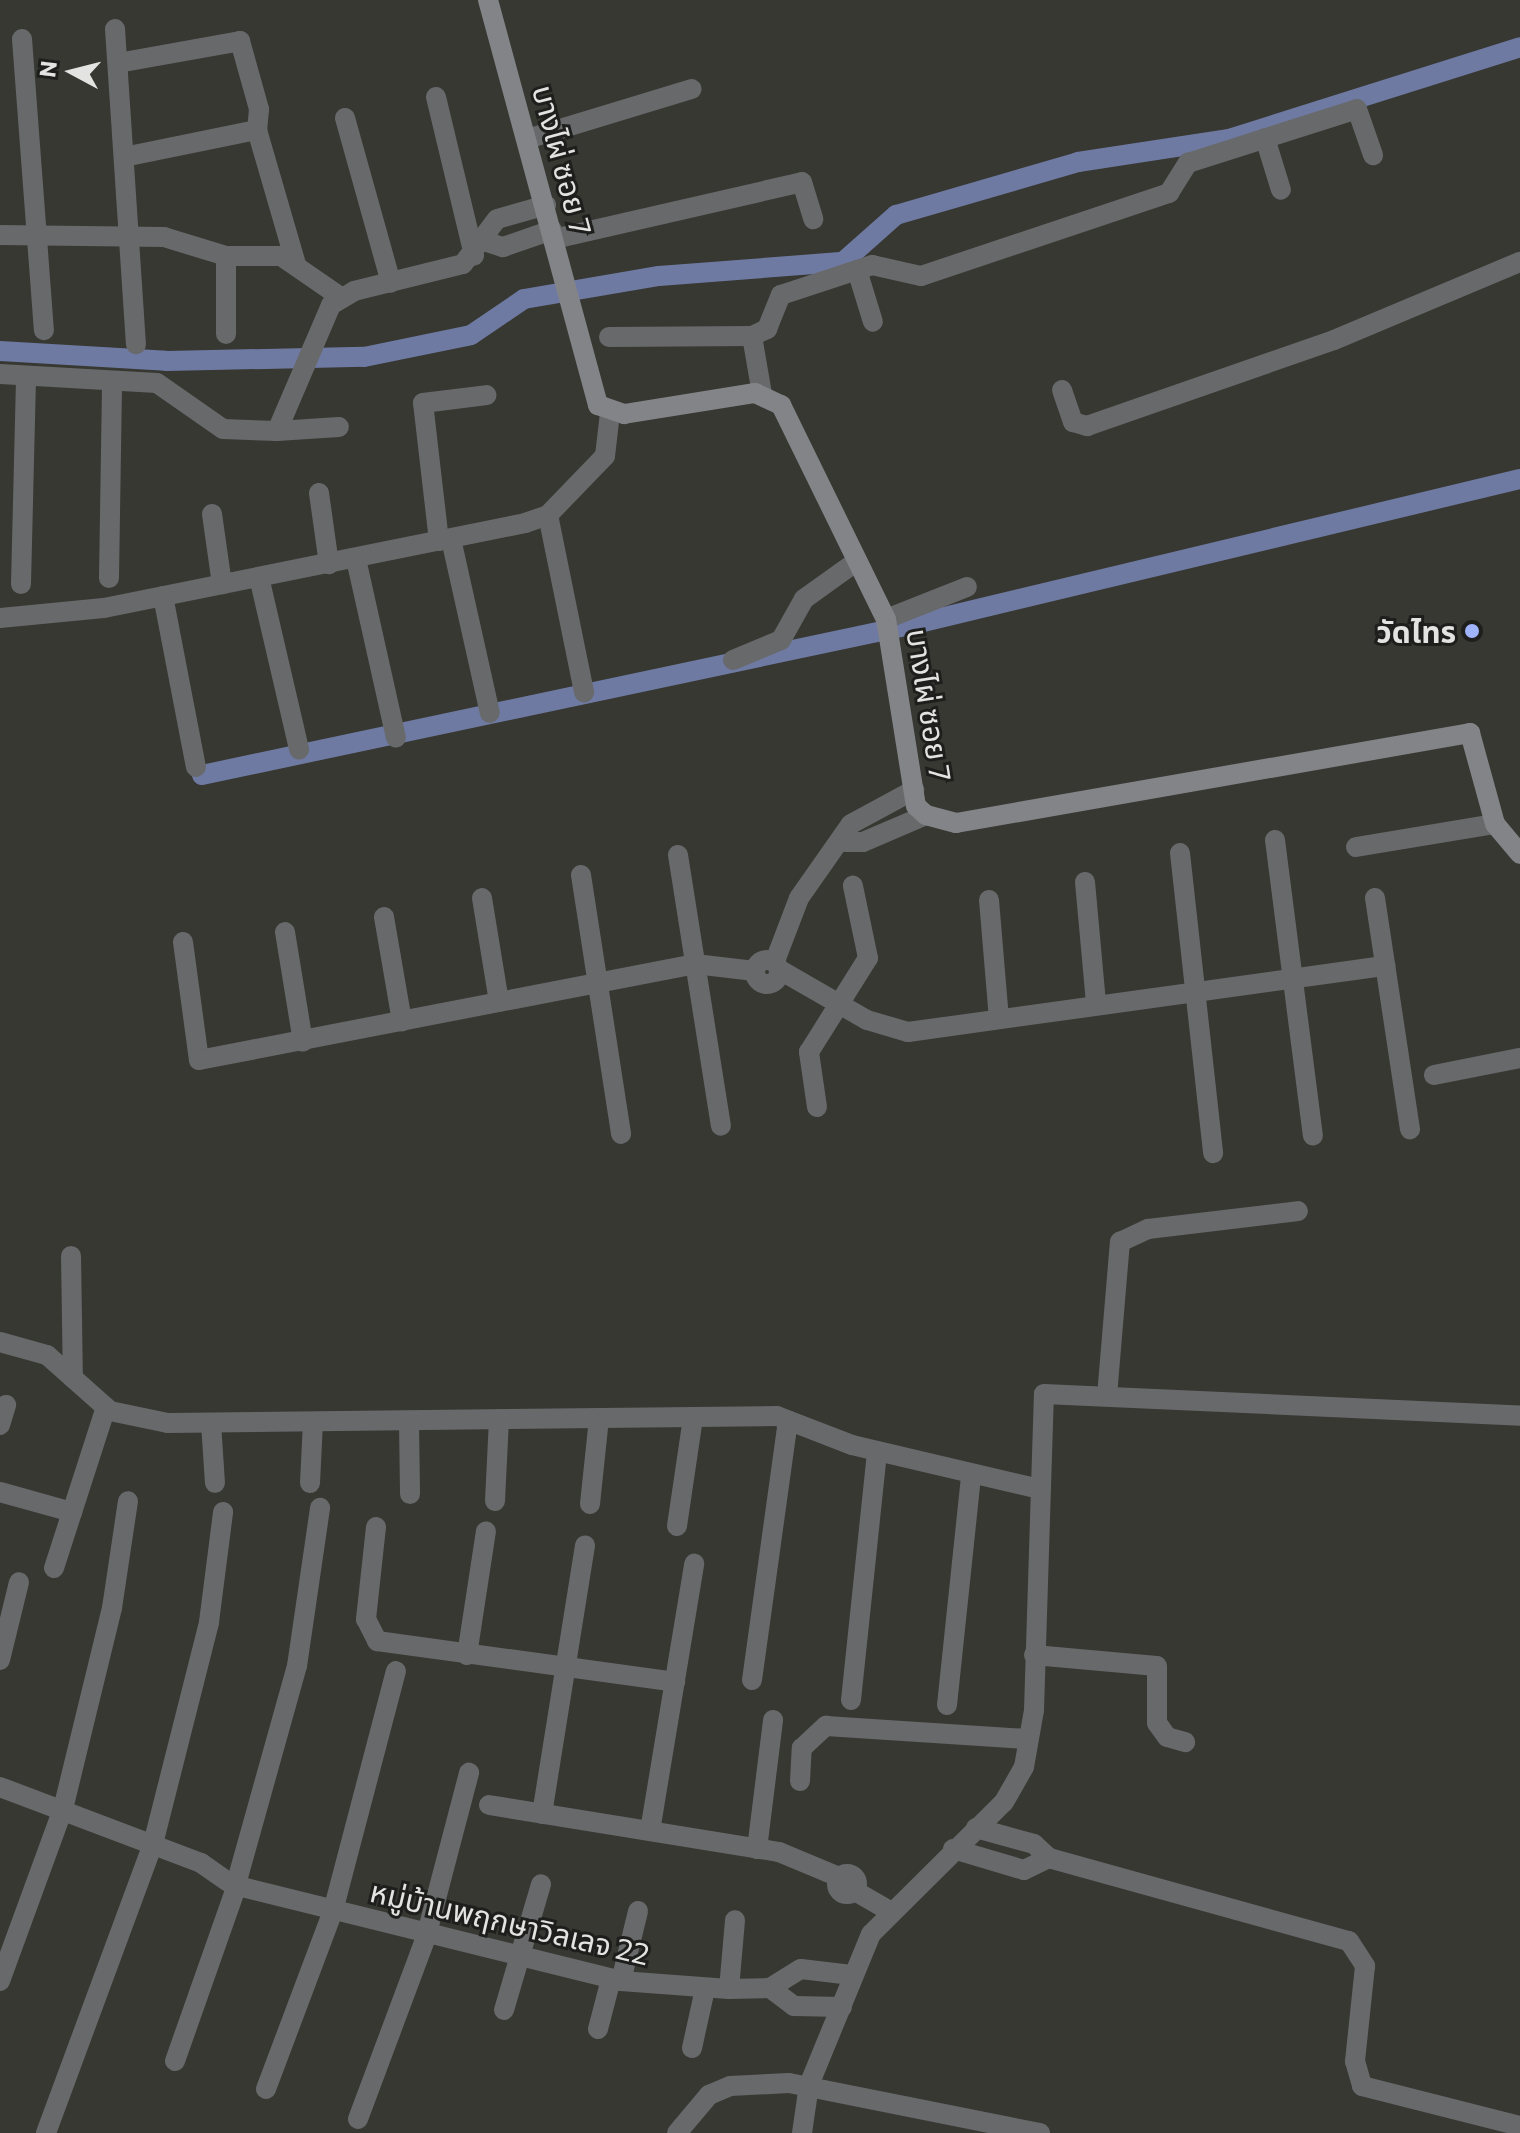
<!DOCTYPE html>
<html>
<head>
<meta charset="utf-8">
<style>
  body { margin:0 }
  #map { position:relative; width:1520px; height:2133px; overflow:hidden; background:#373832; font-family:Commissioner,"Noto Sans Thai",sans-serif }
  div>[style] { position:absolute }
  .canal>* { height:20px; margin:-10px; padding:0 10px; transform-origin:10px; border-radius:10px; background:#6f7aa2 }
  .street>* { height:20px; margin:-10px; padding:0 10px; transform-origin:10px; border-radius:10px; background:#68696b }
  .street>.ring { margin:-10px; padding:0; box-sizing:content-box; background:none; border:20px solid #68696b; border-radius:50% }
  .secondary>* { height:20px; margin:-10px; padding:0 10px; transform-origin:10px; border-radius:10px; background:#828488 }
  .dots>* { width:22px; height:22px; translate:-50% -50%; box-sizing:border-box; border:4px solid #1e1f1c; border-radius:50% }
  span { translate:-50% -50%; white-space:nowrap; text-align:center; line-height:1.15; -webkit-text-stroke:6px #1e1f1c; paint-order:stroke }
  .street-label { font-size:30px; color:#e3e4e1 }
  .poi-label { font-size:30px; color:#e3e4e1; font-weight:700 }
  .right { translate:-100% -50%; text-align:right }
  .north { position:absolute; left:32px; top:32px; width:80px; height:80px; -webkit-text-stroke:6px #1e1f1c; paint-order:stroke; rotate:277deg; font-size:22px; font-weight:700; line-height:32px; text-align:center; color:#e3e4e1 }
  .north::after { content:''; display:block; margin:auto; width:28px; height:36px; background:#e3e4e1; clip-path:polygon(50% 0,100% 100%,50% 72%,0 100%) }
</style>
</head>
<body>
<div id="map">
  <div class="canal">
    <i style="left:0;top:351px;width:166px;rotate:3.4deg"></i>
    <i style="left:166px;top:361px;width:198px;rotate:-1.2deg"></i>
    <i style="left:364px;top:357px;width:109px;rotate:-11.6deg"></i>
    <i style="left:471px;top:335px;width:64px;rotate:-34.2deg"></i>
    <i style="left:524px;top:299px;width:137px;rotate:-9.7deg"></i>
    <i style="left:659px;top:276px;width:185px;rotate:-4.4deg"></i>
    <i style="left:843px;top:262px;width:71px;rotate:-41.6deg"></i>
    <i style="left:896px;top:215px;width:190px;rotate:-16.2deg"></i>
    <i style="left:1078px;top:162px;width:153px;rotate:-8.7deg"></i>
    <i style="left:1229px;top:139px;width:305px;rotate:-17.5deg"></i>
    <i style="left:202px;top:775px;width:729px;rotate:-11.96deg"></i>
    <i style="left:915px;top:624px;width:622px;rotate:-13.48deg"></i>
  </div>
  <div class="street">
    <i style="left:115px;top:29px;width:316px;rotate:86.2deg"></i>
    <i style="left:22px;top:39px;width:292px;rotate:85.7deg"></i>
    <i style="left:118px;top:63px;width:124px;rotate:-10.2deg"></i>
    <i style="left:240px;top:41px;width:71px;rotate:74.4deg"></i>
    <i style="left:259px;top:109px;width:21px;rotate:95deg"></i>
    <i style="left:436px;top:97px;width:163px;rotate:76.5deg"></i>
    <i style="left:345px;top:118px;width:171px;rotate:74.4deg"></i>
    <i style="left:1265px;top:138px;width:54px;rotate:72.9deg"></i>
    <i style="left:527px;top:139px;width:172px;rotate:-16.9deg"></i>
    <i style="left:124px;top:157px;width:136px;rotate:-11.5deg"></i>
    <i style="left:257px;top:130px;width:140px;rotate:73.8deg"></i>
    <i style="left:0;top:235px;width:164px;rotate:0.7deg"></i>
    <i style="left:164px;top:237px;width:65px;rotate:17deg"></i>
    <i style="left:226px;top:256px;width:55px"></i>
    <i style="left:281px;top:256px;width:74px;rotate:34.5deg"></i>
    <i style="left:554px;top:239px;width:254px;rotate:-12.9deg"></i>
    <i style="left:802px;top:182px;width:39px;rotate:73deg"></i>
    <i style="left:484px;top:241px;width:20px;rotate:18deg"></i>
    <i style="left:503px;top:247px;width:52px;rotate:-19.1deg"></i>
    <i style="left:857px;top:270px;width:54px;rotate:72.9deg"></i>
    <i style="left:226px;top:334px;width:78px;rotate:-90deg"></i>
    <i style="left:752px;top:336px;width:59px;rotate:80.2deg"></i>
    <i style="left:609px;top:337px;width:143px;rotate:-0.4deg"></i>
    <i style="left:752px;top:336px;width:17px;rotate:-25deg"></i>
    <i style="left:767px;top:329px;width:37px;rotate:-68deg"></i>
    <i style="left:781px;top:295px;width:96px;rotate:-18.2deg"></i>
    <i style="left:872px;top:265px;width:50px;rotate:12.7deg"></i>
    <i style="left:921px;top:276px;width:262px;rotate:-18.5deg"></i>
    <i style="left:1169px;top:193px;width:36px;rotate:-58deg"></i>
    <i style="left:1188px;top:163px;width:177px;rotate:-17.7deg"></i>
    <i style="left:1357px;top:109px;width:49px;rotate:70.8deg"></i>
    <i style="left:0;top:374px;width:157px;rotate:3.3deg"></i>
    <i style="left:157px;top:383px;width:80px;rotate:34.9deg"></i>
    <i style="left:223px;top:429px;width:54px;rotate:2.1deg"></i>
    <i style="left:277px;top:431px;width:137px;rotate:-66.8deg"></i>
    <i style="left:331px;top:305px;width:27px;rotate:-31deg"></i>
    <i style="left:354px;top:291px;width:112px;rotate:-13.9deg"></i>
    <i style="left:463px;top:264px;width:56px;rotate:-52.9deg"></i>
    <i style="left:497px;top:219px;width:51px;rotate:-15.9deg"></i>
    <i style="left:1062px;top:390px;width:34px;rotate:71deg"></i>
    <i style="left:1073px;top:422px;width:15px;rotate:16deg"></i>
    <i style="left:1087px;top:426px;width:262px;rotate:-19.2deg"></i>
    <i style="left:1334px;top:340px;width:202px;rotate:-22.8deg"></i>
    <i style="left:277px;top:431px;width:62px;rotate:-3.7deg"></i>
    <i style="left:319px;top:493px;width:72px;rotate:82deg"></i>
    <i style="left:212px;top:514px;width:71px;rotate:81.9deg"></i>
    <i style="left:548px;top:515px;width:181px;rotate:78.5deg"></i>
    <i style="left:451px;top:539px;width:178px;rotate:77.4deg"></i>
    <i style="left:439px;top:541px;width:139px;rotate:-96.6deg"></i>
    <i style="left:423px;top:403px;width:64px;rotate:-7.1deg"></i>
    <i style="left:356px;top:559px;width:183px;rotate:77.4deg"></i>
    <i style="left:259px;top:577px;width:177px;rotate:76.9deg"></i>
    <i style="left:109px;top:578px;width:195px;rotate:-89.1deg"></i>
    <i style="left:21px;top:584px;width:208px;rotate:-88.6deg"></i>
    <i style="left:163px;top:596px;width:174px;rotate:79.1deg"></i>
    <i style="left:0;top:618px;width:104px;rotate:-5.5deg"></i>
    <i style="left:104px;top:608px;width:429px;rotate:-11.4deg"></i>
    <i style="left:525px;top:523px;width:24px;rotate:-19deg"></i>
    <i style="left:548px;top:515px;width:82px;rotate:-46deg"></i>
    <i style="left:605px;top:456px;width:43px;rotate:-83.4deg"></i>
    <i style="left:886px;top:619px;width:87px;rotate:-21.6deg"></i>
    <i style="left:733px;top:660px;width:52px;rotate:-22.6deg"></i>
    <i style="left:781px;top:640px;width:47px;rotate:-60.7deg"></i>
    <i style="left:804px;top:599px;width:65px;rotate:-35.6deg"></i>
    <i style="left:1275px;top:840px;width:298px;rotate:82.7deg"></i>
    <i style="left:845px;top:842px;width:18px"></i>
    <i style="left:863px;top:842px;width:69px;rotate:-23.2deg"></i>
    <i style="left:1356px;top:847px;width:141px;rotate:-9.4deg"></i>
    <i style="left:1180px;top:853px;width:302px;rotate:83.7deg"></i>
    <i style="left:678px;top:855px;width:274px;rotate:81deg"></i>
    <i style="left:581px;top:875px;width:262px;rotate:81.2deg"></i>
    <i style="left:1085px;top:882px;width:122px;rotate:84.8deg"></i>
    <i style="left:482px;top:898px;width:105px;rotate:80.7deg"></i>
    <i style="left:1375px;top:898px;width:234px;rotate:81.4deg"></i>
    <i style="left:989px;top:900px;width:119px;rotate:85.2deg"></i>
    <i style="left:384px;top:917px;width:106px;rotate:80.2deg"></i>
    <i style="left:285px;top:932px;width:111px;rotate:80.7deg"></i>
    <i style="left:183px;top:942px;width:119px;rotate:82.3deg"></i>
    <i style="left:199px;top:1060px;width:505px;rotate:-10.95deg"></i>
    <i style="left:695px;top:964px;width:60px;rotate:6.7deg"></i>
    <i class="ring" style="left:755px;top:960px;width:4px;height:4px"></i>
    <i style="left:775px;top:961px;width:67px;rotate:-69.1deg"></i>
    <i style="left:799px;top:898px;width:90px;rotate:-54.9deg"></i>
    <i style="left:851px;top:824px;width:72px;rotate:-28.4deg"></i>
    <i style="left:780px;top:970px;width:100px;rotate:29.9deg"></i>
    <i style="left:867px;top:1020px;width:43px;rotate:16.3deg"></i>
    <i style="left:908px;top:1032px;width:482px;rotate:-7.9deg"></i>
    <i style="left:1434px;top:1075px;width:88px;rotate:-11.2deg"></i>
    <i style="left:817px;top:1107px;width:56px;rotate:-98.3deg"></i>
    <i style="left:809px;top:1052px;width:111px;rotate:-57.9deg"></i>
    <i style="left:868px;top:958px;width:74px;rotate:-101.8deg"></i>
    <i style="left:71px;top:1256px;width:122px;rotate:89.1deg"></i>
    <i style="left:0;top:1342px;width:49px;rotate:15.5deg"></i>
    <i style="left:47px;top:1355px;width:84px;rotate:41.6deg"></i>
    <i style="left:110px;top:1411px;width:59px;rotate:11.7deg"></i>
    <i style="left:168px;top:1423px;width:609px;rotate:-0.66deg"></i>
    <i style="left:777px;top:1416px;width:80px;rotate:21.1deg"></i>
    <i style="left:852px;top:1445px;width:193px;rotate:13.2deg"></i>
    <i style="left:1107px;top:1396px;width:155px;rotate:-85.2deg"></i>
    <i style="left:1120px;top:1242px;width:31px;rotate:-25deg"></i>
    <i style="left:1148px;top:1229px;width:151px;rotate:-6.8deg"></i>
    <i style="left:409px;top:1421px;width:73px;rotate:89.2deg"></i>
    <i style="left:211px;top:1423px;width:60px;rotate:86.2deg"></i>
    <i style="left:0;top:1425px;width:21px;rotate:-73deg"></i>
    <i style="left:310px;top:1483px;width:61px;rotate:-87.2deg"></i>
    <i style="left:0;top:1492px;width:75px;rotate:15.5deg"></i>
    <i style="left:495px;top:1501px;width:82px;rotate:-87.2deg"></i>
    <i style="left:590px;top:1504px;width:86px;rotate:-84deg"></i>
    <i style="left:677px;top:1526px;width:110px;rotate:-81.6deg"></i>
    <i style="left:376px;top:1527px;width:93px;rotate:96.2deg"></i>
    <i style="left:366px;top:1619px;width:25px;rotate:63deg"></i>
    <i style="left:377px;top:1641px;width:301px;rotate:7.8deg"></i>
    <i style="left:54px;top:1568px;width:169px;rotate:-72.1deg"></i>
    <i style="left:467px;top:1655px;width:125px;rotate:-81.3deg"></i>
    <i style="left:1034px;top:1655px;width:123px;rotate:5.1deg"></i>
    <i style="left:1157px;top:1666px;width:57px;rotate:90deg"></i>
    <i style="left:1157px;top:1723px;width:17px;rotate:54deg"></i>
    <i style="left:1167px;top:1737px;width:19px;rotate:16deg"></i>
    <i style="left:0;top:1660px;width:80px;rotate:-76.3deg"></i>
    <i style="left:752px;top:1680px;width:262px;rotate:-82.1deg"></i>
    <i style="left:851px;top:1700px;width:249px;rotate:-84deg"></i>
    <i style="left:947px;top:1705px;width:230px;rotate:-84deg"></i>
    <i style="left:800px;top:1781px;width:33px;rotate:-87deg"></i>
    <i style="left:802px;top:1748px;width:33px;rotate:-43deg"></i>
    <i style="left:826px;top:1726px;width:203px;rotate:3.7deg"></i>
    <i style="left:0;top:1787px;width:215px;rotate:20.7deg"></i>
    <i style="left:201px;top:1863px;width:33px;rotate:35deg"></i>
    <i style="left:489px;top:1805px;width:294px;rotate:9.2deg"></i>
    <i style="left:779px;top:1852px;width:65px;rotate:22.6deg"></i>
    <i style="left:542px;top:1814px;width:272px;rotate:-80.9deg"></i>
    <i style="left:976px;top:1828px;width:60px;rotate:15.4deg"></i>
    <i style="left:1034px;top:1844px;width:21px;rotate:43deg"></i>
    <i style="left:1049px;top:1858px;width:311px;rotate:15.5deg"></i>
    <i style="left:1349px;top:1941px;width:30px;rotate:57deg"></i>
    <i style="left:1365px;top:1966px;width:96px;rotate:96deg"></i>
    <i style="left:1355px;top:2061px;width:26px;rotate:74deg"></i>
    <i style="left:1362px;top:2086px;width:163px;rotate:14.2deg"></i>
    <i style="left:650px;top:1831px;width:271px;rotate:-80.6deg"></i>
    <i style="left:757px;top:1849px;width:130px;rotate:-82.9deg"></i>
    <i style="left:953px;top:1849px;width:74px;rotate:16.5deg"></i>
    <i style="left:1024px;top:1870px;width:28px;rotate:-26deg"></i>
    <i class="ring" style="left:837px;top:1874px;width:0;height:0"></i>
    <i style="left:238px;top:1877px;width:219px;rotate:-74.4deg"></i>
    <i style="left:297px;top:1666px;width:160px;rotate:-81.7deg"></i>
    <i style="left:242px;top:1887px;width:390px;rotate:13.9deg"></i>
    <i style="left:621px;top:1981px;width:108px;rotate:4.2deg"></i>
    <i style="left:729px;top:1989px;width:41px;rotate:-1.4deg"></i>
    <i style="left:770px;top:1988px;width:36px;rotate:-32deg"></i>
    <i style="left:801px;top:1969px;width:51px;rotate:6.7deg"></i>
    <i style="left:855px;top:1891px;width:38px;rotate:30deg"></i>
    <i style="left:0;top:1981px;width:183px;rotate:-69.9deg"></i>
    <i style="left:63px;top:1809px;width:207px;rotate:-76.3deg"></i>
    <i style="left:112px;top:1608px;width:108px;rotate:-81.5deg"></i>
    <i style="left:621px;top:1981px;width:72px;rotate:-76.3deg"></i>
    <i style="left:770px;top:1988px;width:30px;rotate:37deg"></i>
    <i style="left:794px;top:2006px;width:48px;rotate:1.2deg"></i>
    <i style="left:729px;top:1989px;width:69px;rotate:-85deg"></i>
    <i style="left:504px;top:2010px;width:131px;rotate:-73.6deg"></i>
    <i style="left:598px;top:2029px;width:52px;rotate:-75.4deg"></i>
    <i style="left:692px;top:2048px;width:60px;rotate:-77.6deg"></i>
    <i style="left:175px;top:2061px;width:180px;rotate:-70.6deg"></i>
    <i style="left:266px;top:2089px;width:190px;rotate:-69.4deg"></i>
    <i style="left:333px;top:1911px;width:248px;rotate:-75.3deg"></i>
    <i style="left:358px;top:2119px;width:194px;rotate:-69.5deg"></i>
    <i style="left:426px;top:1937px;width:170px;rotate:-75.3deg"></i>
    <i style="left:46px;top:2133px;width:308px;rotate:-69.7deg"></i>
    <i style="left:153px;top:1844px;width:229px;rotate:-75.8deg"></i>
    <i style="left:209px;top:1622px;width:111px;rotate:-82.7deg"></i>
    <i style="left:677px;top:2133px;width:50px;rotate:-49.9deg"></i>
    <i style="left:709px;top:2095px;width:23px;rotate:-23deg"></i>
    <i style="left:730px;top:2086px;width:59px;rotate:-2.9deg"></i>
    <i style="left:789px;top:2083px;width:256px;rotate:11.3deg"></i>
    <i style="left:802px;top:2133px;width:49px;rotate:-81.7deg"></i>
    <i style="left:809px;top:2085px;width:163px;rotate:-67.7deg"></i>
    <i style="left:871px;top:1934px;width:187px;rotate:-44.8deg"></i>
    <i style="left:1004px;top:1802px;width:40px;rotate:-60.3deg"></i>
    <i style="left:1024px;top:1767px;width:58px;rotate:-80deg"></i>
    <i style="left:1034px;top:1710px;width:316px;rotate:-88.2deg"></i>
    <i style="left:1044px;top:1394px;width:477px;rotate:2.6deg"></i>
  </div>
  <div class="secondary">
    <i style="left:488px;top:0;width:420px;rotate:74.8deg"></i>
    <i style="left:598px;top:405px;width:28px;rotate:19deg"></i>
    <i style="left:624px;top:414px;width:133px;rotate:-9.1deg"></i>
    <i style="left:755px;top:393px;width:29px;rotate:25deg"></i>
    <i style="left:781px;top:405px;width:238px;rotate:63.9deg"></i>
    <i style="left:886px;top:619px;width:189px;rotate:80.9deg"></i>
    <i style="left:916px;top:806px;width:13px;rotate:42deg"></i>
    <i style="left:926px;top:815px;width:31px;rotate:15deg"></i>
    <i style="left:956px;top:823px;width:522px;rotate:-9.93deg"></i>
    <i style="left:1470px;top:733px;width:94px;rotate:74.6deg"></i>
    <i style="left:1495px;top:824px;width:39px;rotate:50deg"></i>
  </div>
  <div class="dots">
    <i style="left:1472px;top:631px;background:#a0b3fd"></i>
  </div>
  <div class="street-label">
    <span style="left:563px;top:160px;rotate:75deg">บางไผ่ ซอย 7</span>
    <span style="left:930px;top:705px;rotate:81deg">บางไผ่ ซอย 7</span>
    <span style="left:510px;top:1922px;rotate:13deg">หมู่บ้านพฤกษาวิลเลจ 22</span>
  </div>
  <div class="poi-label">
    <span class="right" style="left:1456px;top:631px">วัดไทร</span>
  </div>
  <div class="north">N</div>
</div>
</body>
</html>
